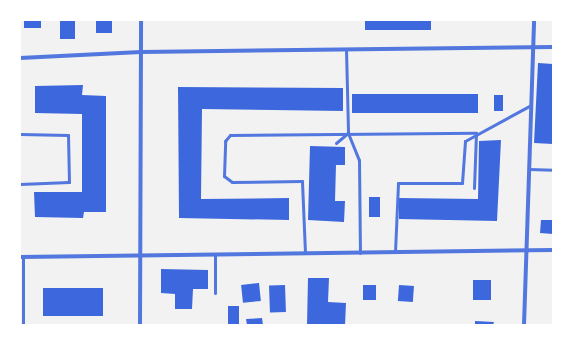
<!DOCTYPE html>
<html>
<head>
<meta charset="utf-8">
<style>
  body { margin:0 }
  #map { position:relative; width:573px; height:345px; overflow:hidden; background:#f2f2f2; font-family:"DejaVu Sans",sans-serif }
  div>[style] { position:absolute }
  .building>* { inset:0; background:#3d67dc; transform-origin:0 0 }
  .service>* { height:3px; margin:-1.5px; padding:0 1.5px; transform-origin:1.5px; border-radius:1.5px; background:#5277de }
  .minor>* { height:4px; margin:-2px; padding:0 2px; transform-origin:2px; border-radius:2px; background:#5277de }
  span { translate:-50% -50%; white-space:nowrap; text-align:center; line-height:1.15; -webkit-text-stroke:3px #fff; paint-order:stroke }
  .frame { position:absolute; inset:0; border:21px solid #fff; pointer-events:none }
</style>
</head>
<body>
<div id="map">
  <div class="building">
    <i style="left:24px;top:20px;width:17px;height:8px"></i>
    <i style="left:60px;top:20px;width:15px;height:19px"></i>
    <i style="left:96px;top:20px;width:16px;height:13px"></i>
    <i style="left:431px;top:20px;width:10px;height:66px;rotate:90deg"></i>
    <i style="clip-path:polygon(538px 63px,553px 64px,553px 144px,534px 143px)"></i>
    <i style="clip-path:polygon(83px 85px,82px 95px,106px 96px,106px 212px,84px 212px,83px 218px,35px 217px,34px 192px,82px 192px,82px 114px,35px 113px,35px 86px)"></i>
    <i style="clip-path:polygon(178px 87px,343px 88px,343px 111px,202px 109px,201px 199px,289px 198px,289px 220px,179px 218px)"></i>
    <i style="left:478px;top:94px;width:19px;height:126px;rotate:90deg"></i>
    <i style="left:494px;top:95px;width:9px;height:16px"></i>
    <i style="clip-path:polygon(501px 140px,497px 221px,399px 219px,399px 198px,478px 199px,479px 141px)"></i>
    <i style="clip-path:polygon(310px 146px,345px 147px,345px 165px,336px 165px,335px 201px,345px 201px,344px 222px,308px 220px)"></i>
    <i style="left:369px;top:197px;width:11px;height:20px"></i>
    <i style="clip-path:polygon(541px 220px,553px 220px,553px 234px,540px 233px)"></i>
    <i style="clip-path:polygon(161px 269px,208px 270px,208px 289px,193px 289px,192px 309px,175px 309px,175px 294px,161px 293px)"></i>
    <i style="clip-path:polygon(308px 278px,329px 278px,328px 302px,346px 303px,345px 325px,307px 325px)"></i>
    <i style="left:473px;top:280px;width:18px;height:20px"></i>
    <i style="left:259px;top:283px;width:18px;height:18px;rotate:84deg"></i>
    <i style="left:285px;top:285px;width:27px;height:16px;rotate:88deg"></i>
    <i style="left:363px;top:285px;width:13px;height:15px"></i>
    <i style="left:399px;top:285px;width:15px;height:16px;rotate:4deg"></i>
    <i style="left:43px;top:288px;width:60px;height:28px"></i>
    <i style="left:228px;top:306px;width:11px;height:19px"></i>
    <i style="clip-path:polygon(262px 318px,263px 325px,247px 325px,246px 319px)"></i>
    <i style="clip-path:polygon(475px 321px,494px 322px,493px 325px,475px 325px)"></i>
  </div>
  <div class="service">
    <i style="left:346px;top:49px;width:84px;rotate:88.6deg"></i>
    <i style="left:348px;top:133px;width:29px;rotate:68deg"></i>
    <i style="left:359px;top:160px;width:93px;rotate:89.4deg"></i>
    <i style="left:20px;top:134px;width:48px;rotate:1.2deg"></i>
    <i style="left:68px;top:135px;width:47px;rotate:88.8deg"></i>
    <i style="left:69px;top:182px;width:49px;rotate:177.7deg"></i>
    <i style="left:336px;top:143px;width:16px;rotate:-40deg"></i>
    <i style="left:529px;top:169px;width:24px;rotate:2deg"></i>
    <i style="left:395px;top:252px;width:69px;rotate:-87.5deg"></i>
    <i style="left:398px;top:183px;width:64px"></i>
    <i style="left:462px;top:183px;width:42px;rotate:-85.9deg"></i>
    <i style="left:465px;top:141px;width:75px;rotate:-28.6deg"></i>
    <i style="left:305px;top:253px;width:72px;rotate:-92.4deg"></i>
    <i style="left:302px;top:181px;width:70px;rotate:179.2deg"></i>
    <i style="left:232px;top:182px;width:10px;rotate:-143deg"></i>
    <i style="left:224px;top:176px;width:35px;rotate:-88deg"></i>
    <i style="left:225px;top:141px;width:8px;rotate:-50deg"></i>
    <i style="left:230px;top:135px;width:246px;rotate:-0.5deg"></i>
    <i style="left:476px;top:133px;width:55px;rotate:92.1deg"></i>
    <i style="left:215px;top:293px;width:39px;rotate:-90deg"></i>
    <i style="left:23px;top:325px;width:68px;rotate:-90deg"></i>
  </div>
  <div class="minor">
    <i style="left:20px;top:58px;width:121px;rotate:-2.8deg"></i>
    <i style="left:141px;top:52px;width:412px;rotate:-0.7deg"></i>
    <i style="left:20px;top:257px;width:533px;rotate:-0.75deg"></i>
    <i style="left:140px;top:325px;width:305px;rotate:-89.8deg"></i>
    <i style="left:524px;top:325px;width:305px;rotate:-88.1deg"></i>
  </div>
  <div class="frame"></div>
</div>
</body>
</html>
